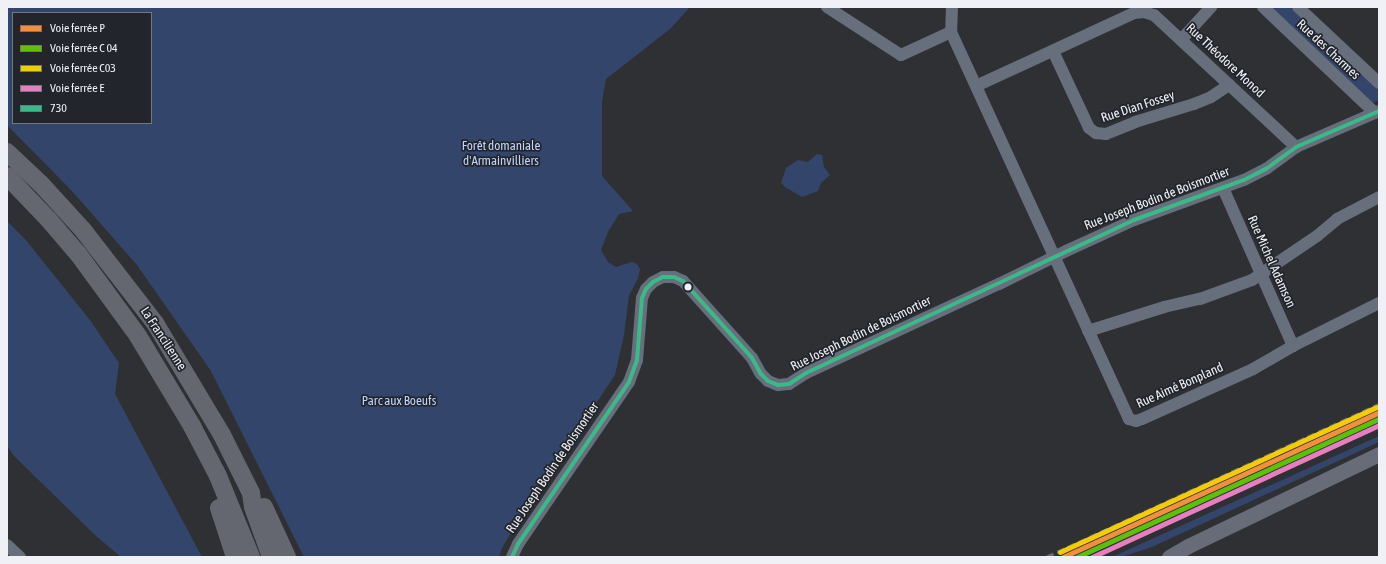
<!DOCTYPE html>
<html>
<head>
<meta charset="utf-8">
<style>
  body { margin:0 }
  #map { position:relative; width:1386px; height:564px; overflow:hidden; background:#2e3034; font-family:"Asap Condensed",sans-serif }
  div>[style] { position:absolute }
  .green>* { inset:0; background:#34456b }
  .minor>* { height:12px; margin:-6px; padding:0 6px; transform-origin:6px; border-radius:6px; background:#676e7c }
  .major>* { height:15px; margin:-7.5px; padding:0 7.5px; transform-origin:7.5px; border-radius:7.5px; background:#686c78 }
  .highway>* { height:18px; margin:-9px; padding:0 9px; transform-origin:9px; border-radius:9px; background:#656770 }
  .rail>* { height:2.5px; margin-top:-1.25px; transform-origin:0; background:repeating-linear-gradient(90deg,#656a73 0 8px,transparent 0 12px) }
  .bus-1>* { height:4px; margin:-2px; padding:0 2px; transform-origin:2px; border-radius:2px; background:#3aba88 }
  .rail-1>* { height:5px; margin:-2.5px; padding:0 2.5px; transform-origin:2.5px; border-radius:2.5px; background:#f28e42 }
  .rail-2>* { height:5px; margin:-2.5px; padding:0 2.5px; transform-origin:2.5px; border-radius:2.5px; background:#5bc109 }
  .rail-3>* { height:5px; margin:-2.5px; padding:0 2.5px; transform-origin:2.5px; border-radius:2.5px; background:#f2cc05 }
  .rail-4>* { height:5px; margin:-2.5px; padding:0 2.5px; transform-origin:2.5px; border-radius:2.5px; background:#e87dc1 }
  .dots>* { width:11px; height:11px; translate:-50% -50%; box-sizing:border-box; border:2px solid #22252c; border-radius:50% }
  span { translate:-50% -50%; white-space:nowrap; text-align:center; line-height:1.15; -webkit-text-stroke:3.5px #22252c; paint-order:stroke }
  .street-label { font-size:13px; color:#eff1f6 }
  .park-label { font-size:13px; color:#bfd4ff }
  .frame { position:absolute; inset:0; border:8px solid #eff1f6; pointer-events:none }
  .legend { position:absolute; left:12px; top:12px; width:140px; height:112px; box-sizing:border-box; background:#22252c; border:1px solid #74777d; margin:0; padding:5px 7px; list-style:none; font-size:12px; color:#eff1f6 }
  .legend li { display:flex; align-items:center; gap:8px; height:20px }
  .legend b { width:20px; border:1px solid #74777d }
</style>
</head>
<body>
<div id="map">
  <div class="green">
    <i style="clip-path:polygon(evenodd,7px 7px,690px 7px,670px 29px,606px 79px,602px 102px,602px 176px,633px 211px,619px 214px,608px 232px,601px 250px,608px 262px,616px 267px,632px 262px,637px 264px,640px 269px,638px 278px,629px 296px,624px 335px,615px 375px,522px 514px,502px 548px,499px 557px,304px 557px,211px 371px,137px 265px,71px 190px,7px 125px,7px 7px,13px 13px,151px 13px,151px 123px,13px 123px,13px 13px)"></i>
    <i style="clip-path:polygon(1270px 7px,1290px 7px,1361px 74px,1379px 87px,1379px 100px,1370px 104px)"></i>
    <i style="clip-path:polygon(817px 154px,822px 155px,824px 167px,830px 175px,821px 183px,818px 191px,802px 197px,785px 187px,781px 183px,786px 168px,798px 160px,808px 162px)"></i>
    <i style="clip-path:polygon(7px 221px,25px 239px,90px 320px,119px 363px,115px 394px,202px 557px,121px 557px,96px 536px,14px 456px,7px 446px)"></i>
    <i style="clip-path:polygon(1379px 436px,1379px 442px,1152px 547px,1121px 557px,1112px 557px)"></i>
  </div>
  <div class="minor">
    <i style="left:827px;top:7px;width:88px;rotate:33deg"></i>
    <i style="left:901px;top:55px;width:55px;rotate:-24.7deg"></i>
    <i style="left:952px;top:7px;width:25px;rotate:92deg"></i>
    <i style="left:951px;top:32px;width:426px;rotate:65.3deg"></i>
    <i style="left:1129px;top:419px;width:7px;rotate:16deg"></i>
    <i style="left:1136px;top:421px;width:6px;rotate:-18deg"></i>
    <i style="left:1142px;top:419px;width:122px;rotate:-24.2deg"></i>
    <i style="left:1253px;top:369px;width:46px;rotate:-29.9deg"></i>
    <i style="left:1293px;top:346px;width:96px;rotate:-26.6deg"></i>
    <i style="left:1263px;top:7px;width:154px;rotate:43.4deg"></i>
    <i style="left:1298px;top:7px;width:111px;rotate:43.2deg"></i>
    <i style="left:1181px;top:40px;width:45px;rotate:-47.7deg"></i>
    <i style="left:1053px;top:51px;width:85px;rotate:64.9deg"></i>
    <i style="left:1089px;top:128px;width:9px;rotate:36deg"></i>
    <i style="left:1096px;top:133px;width:10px;rotate:6deg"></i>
    <i style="left:1106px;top:134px;width:31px;rotate:-22deg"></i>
    <i style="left:1135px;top:122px;width:62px;rotate:-17deg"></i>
    <i style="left:1194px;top:104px;width:18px;rotate:-22deg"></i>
    <i style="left:1211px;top:97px;width:22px;rotate:-34deg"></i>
    <i style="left:976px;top:86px;width:174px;rotate:-24.8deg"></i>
    <i style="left:1134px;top:13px;width:10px;rotate:-6deg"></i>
    <i style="left:1144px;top:12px;width:10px;rotate:17deg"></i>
    <i style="left:1154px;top:15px;width:194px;rotate:42.9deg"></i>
    <i style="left:1223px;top:188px;width:173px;rotate:66.1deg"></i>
    <i style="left:1088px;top:331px;width:80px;rotate:-17.5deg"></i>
    <i style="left:1164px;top:307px;width:37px;rotate:-13deg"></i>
    <i style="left:1200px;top:299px;width:55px;rotate:-20.1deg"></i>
    <i style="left:1252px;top:280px;width:78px;rotate:-34.1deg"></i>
    <i style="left:1317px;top:236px;width:26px;rotate:-40deg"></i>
    <i style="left:1337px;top:219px;width:47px;rotate:-27.6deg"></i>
    <i style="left:7px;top:545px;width:18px;rotate:43deg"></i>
    <i style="left:512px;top:557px;width:14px;rotate:-65deg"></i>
    <i style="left:518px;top:544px;width:196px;rotate:-55.6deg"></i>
    <i style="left:629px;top:382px;width:23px;rotate:-70deg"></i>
    <i style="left:637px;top:360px;width:62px;rotate:-85.4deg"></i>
    <i style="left:642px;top:298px;width:10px;rotate:-66deg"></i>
    <i style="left:646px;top:289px;width:10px;rotate:-45deg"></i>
    <i style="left:653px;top:282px;width:11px;rotate:-27deg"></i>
    <i style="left:663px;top:277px;width:11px"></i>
    <i style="left:674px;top:277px;width:10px;rotate:24deg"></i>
    <i style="left:683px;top:281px;width:103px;rotate:48.1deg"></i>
    <i style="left:752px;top:358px;width:18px;rotate:61deg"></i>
    <i style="left:761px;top:374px;width:10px;rotate:45deg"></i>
    <i style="left:768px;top:381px;width:11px;rotate:22deg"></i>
    <i style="left:778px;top:385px;width:11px;rotate:-5deg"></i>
    <i style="left:789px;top:384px;width:20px;rotate:-33deg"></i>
    <i style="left:806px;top:373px;width:213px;rotate:-24.8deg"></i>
    <i style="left:999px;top:284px;width:75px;rotate:-26.2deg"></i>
    <i style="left:1066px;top:251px;width:75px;rotate:-24.5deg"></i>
    <i style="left:1134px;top:220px;width:117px;rotate:-20deg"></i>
    <i style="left:1244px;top:180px;width:25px;rotate:-27deg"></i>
    <i style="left:1266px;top:169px;width:37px;rotate:-36deg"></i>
    <i style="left:1296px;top:147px;width:90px;rotate:-23.4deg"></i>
  </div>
  <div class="major">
    <i style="left:1169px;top:557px;width:22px;rotate:-30deg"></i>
    <i style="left:1188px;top:546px;width:212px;rotate:-25.7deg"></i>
  </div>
  <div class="highway">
    <i style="left:7px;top:152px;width:47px;rotate:43.3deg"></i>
    <i style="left:41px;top:184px;width:62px;rotate:47.6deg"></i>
    <i style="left:83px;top:230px;width:118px;rotate:52.3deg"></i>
    <i style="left:155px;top:323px;width:131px;rotate:59.1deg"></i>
    <i style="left:222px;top:435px;width:65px;rotate:63.4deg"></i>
    <i style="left:251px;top:493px;width:14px;rotate:82deg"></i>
    <i style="left:253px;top:507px;width:53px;rotate:70.2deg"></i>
    <i style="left:7px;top:176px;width:61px;rotate:46.3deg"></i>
    <i style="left:49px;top:220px;width:46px;rotate:49.4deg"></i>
    <i style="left:79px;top:255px;width:100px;rotate:53.9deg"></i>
    <i style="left:138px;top:336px;width:105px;rotate:59deg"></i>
    <i style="left:192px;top:426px;width:56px;rotate:62.5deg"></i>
    <i style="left:218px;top:476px;width:87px;rotate:67.8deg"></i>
    <i style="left:264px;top:507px;width:55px;rotate:65.3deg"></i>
    <i style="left:219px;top:508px;width:52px;rotate:71.9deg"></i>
  </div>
  <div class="rail">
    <i style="left:1046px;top:557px;width:366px;rotate:-24.7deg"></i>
    <i style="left:1093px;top:557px;width:315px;rotate:-24.6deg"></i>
  </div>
  <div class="bus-1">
    <i style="left:512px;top:557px;width:14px;rotate:-65deg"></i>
    <i style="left:518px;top:544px;width:196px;rotate:-55.6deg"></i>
    <i style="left:629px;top:382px;width:23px;rotate:-70deg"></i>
    <i style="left:637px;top:360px;width:62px;rotate:-85.4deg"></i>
    <i style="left:642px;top:298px;width:10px;rotate:-66deg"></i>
    <i style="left:646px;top:289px;width:10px;rotate:-45deg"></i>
    <i style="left:653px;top:282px;width:11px;rotate:-27deg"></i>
    <i style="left:663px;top:277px;width:11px"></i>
    <i style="left:674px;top:277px;width:10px;rotate:24deg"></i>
    <i style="left:683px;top:281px;width:103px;rotate:48.1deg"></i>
    <i style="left:752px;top:358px;width:18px;rotate:61deg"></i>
    <i style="left:761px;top:374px;width:10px;rotate:45deg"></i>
    <i style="left:768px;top:381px;width:11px;rotate:22deg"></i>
    <i style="left:778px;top:385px;width:11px;rotate:-5deg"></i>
    <i style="left:789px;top:384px;width:20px;rotate:-33deg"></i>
    <i style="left:806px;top:373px;width:362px;rotate:-25deg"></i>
    <i style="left:1134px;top:220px;width:117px;rotate:-20deg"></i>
    <i style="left:1244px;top:180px;width:25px;rotate:-27deg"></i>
    <i style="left:1266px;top:169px;width:37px;rotate:-36deg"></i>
    <i style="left:1296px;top:147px;width:90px;rotate:-23.4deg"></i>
  </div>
  <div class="rail-1">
    <i style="left:1063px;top:557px;width:348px;rotate:-24.6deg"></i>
  </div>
  <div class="rail-2">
    <i style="left:1077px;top:557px;width:332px;rotate:-24.6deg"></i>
  </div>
  <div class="rail-3">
    <i style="left:1060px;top:552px;width:348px;rotate:-24.6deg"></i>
  </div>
  <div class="rail-4">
    <i style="left:1092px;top:557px;width:316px;rotate:-24.7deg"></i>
  </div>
  <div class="dots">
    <i style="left:688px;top:287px;background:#eff1f6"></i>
  </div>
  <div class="street-label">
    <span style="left:1328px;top:50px;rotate:43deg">Rue des Charmes</span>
    <span style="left:1225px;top:61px;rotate:43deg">Rue Théodore Monod</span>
    <span style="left:1138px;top:107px;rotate:-18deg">Rue Dian Fossey</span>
    <span style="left:1157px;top:199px;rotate:-21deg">Rue Joseph Bodin de Boismortier</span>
    <span style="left:1271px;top:262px;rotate:66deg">Rue Michel Adamson</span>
    <span style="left:861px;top:334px;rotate:-26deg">Rue Joseph Bodin de Boismortier</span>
    <span style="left:163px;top:339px;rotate:57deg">La Francilienne</span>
    <span style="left:1180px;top:386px;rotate:-24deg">Rue Aimé Bonpland</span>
    <span style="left:553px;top:468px;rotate:-56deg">Rue Joseph Bodin de Boismortier</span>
  </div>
  <div class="park-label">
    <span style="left:501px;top:154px">Forêt domaniale<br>d'Armainvilliers</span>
    <span style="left:399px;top:401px">Parc aux Boeufs</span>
  </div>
  <div class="frame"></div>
  <ul class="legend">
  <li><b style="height:5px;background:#f28e42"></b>Voie ferrée P</li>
  <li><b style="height:5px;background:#5bc109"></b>Voie ferrée C 04</li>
  <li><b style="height:5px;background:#f2cc05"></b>Voie ferrée C03</li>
  <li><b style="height:5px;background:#e87dc1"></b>Voie ferrée E</li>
  <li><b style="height:5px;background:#3aba88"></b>730</li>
  </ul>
</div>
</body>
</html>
